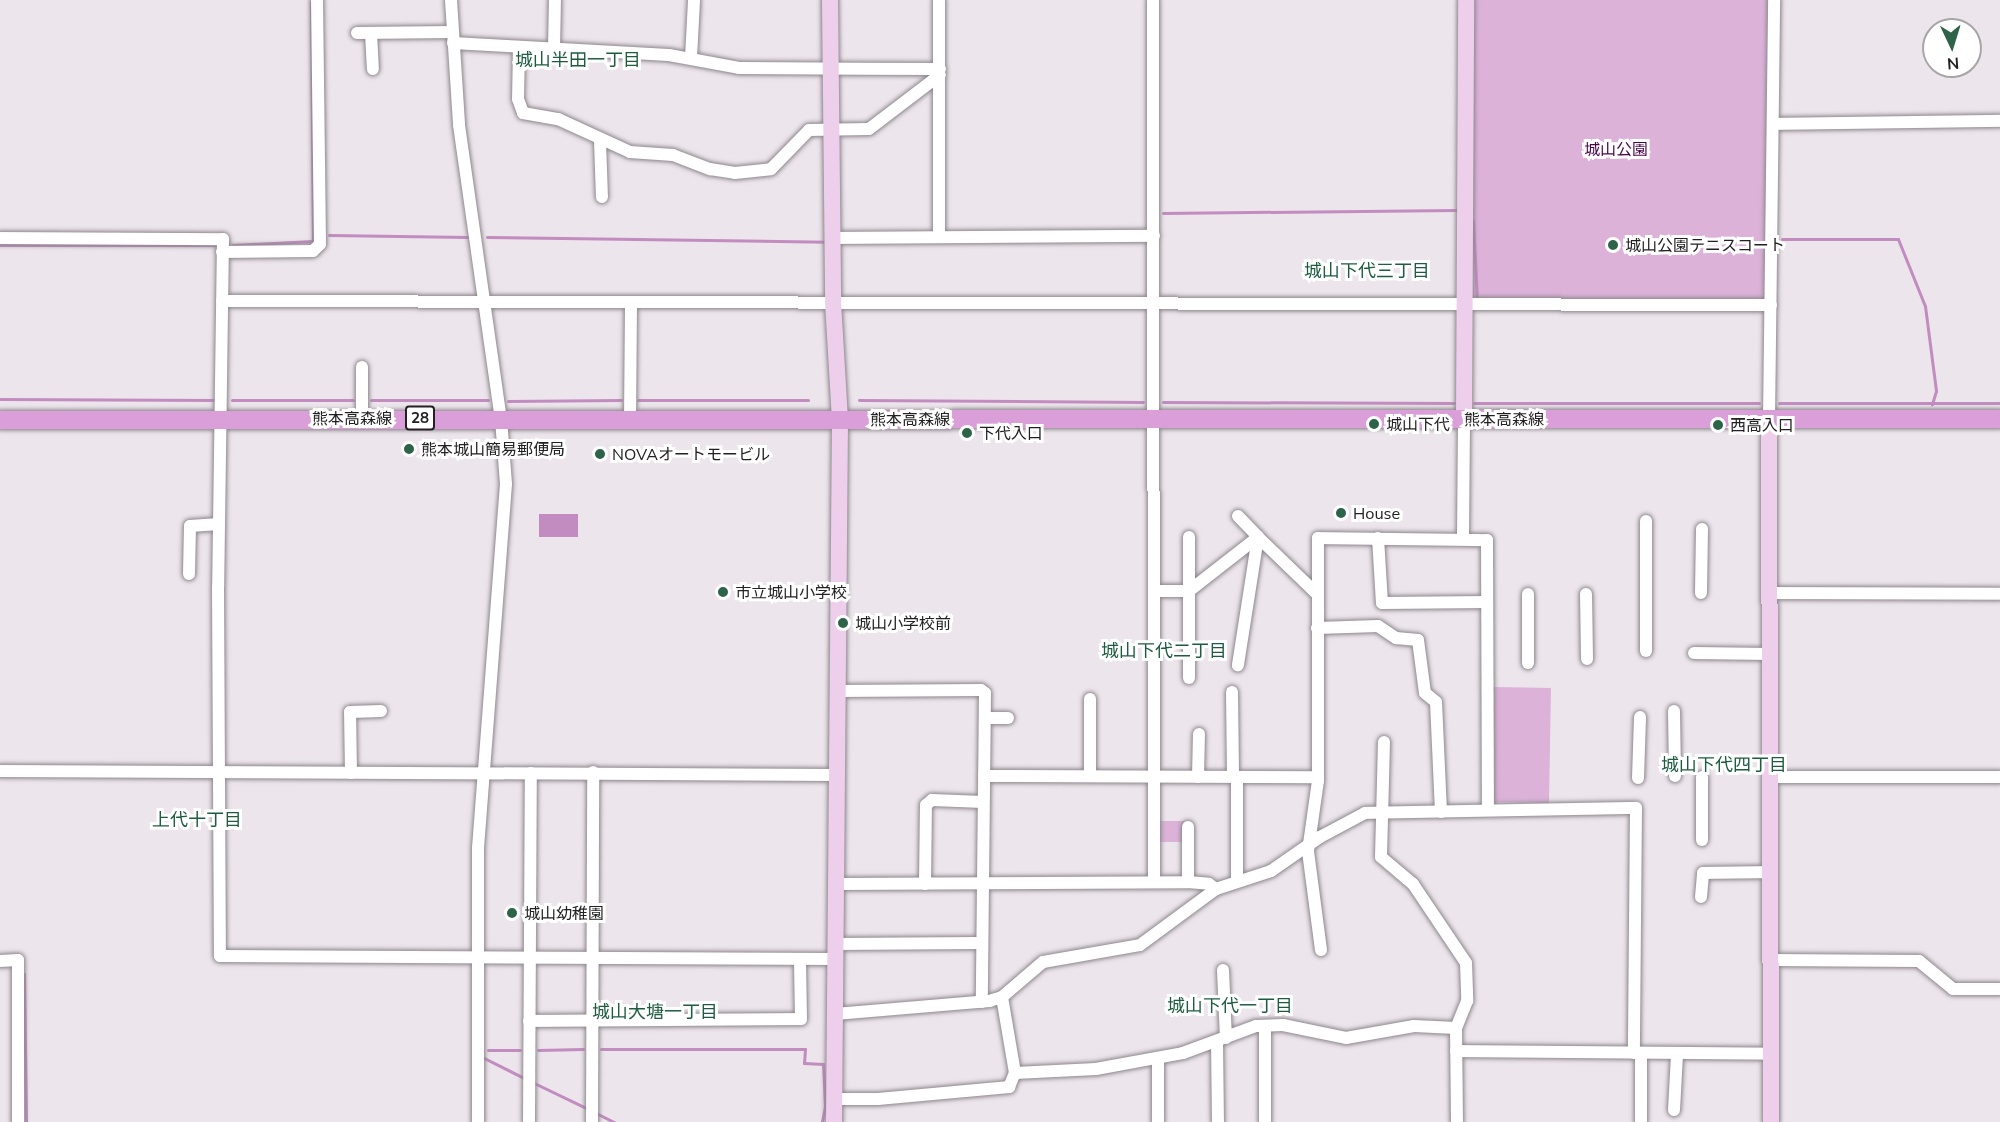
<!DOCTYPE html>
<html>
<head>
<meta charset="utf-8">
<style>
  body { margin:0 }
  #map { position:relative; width:2000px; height:1122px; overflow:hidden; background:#ece5eb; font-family:Mulish,"Noto Sans JP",sans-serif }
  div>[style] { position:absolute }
  .green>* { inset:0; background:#dcb2d9; transform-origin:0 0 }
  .water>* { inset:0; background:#c28cc0; transform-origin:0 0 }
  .stream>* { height:3px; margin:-1.5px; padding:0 1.5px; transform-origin:1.5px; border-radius:1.5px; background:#c28cc0 }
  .roads { filter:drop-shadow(0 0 2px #8d878d) drop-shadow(0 0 2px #8d878d) }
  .street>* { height:12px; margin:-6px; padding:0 6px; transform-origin:6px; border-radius:6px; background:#fff }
  .secondary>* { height:16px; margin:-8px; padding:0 8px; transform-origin:8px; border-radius:8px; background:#edcfec }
  .primary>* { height:18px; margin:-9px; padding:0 9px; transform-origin:9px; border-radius:9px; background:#da9ed9 }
  .dots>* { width:16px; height:16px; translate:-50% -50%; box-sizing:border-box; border:3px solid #fff; border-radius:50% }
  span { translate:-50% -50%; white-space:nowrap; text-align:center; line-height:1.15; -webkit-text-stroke:6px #fff; paint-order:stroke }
  .shield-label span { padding:2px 4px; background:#fff; border:2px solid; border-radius:4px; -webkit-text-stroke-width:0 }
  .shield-label { font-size:15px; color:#222022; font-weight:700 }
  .park-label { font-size:16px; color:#480348 }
  .poi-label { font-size:16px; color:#222022 }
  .left { translate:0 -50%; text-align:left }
  .street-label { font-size:16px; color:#222022 }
  .neighbourhood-label { font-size:18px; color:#1d5c40 }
  .north { position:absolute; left:1922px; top:18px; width:60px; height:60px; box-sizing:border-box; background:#fff; border:2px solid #a7a6a7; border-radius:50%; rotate:176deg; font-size:16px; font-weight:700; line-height:24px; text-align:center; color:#222022 }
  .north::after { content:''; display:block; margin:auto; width:21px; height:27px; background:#2d6349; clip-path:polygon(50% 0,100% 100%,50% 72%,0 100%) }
</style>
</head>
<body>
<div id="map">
  <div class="green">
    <i style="left:1466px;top:0;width:304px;height:304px"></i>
    <i style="left:1493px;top:687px;width:58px;height:115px;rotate:1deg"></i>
    <i style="left:1158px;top:821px;width:26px;height:21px"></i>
  </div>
  <div class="water">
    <i style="left:539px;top:514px;width:39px;height:23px"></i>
  </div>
  <div class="stream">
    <i style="left:1163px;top:213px;width:293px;rotate:-0.6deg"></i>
    <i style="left:1473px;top:221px;width:78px;rotate:87.1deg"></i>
    <i style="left:329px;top:235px;width:139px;rotate:0.8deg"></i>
    <i style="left:487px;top:237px;width:340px;rotate:0.8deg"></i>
    <i style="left:1782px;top:239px;width:116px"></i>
    <i style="left:1898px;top:239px;width:72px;rotate:68.1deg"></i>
    <i style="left:1925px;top:306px;width:86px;rotate:82.6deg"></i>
    <i style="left:1936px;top:391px;width:14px;rotate:107deg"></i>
    <i style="left:0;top:245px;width:216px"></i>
    <i style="left:233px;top:245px;width:80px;rotate:-2.9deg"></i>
    <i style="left:313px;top:241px;width:238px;rotate:-90.5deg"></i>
    <i style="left:0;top:399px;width:214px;rotate:0.3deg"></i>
    <i style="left:232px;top:400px;width:121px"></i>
    <i style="left:371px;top:400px;width:117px"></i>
    <i style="left:638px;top:400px;width:170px"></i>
    <i style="left:859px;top:400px;width:284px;rotate:0.4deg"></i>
    <i style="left:508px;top:401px;width:113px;rotate:-0.5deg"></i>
    <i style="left:1163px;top:402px;width:291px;rotate:0.2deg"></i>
    <i style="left:1474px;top:403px;width:285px"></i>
    <i style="left:1779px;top:403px;width:221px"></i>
    <i style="left:24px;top:974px;width:148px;rotate:89.2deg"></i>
    <i style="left:601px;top:1049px;width:204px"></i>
    <i style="left:805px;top:1049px;width:14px;rotate:94deg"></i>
    <i style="left:804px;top:1063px;width:19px;rotate:3deg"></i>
    <i style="left:823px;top:1064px;width:42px;rotate:87.3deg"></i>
    <i style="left:825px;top:1106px;width:16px;rotate:101deg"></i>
    <i style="left:488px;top:1050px;width:32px"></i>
    <i style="left:538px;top:1050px;width:45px;rotate:-1.3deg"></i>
    <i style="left:480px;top:1056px;width:51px;rotate:26.6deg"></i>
    <i style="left:532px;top:1082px;width:62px;rotate:25.7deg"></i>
    <i style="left:596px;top:1113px;width:20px;rotate:27deg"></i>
  </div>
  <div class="roads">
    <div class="street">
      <i style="left:451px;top:0;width:125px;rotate:86.3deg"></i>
      <i style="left:459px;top:125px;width:297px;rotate:81.9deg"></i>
      <i style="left:501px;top:419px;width:65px;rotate:85.6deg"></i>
      <i style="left:506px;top:484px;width:364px;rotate:94.4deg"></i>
      <i style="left:478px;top:847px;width:275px;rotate:90deg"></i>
      <i style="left:1153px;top:0;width:882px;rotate:89.94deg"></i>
      <i style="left:357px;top:33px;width:96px;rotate:-0.6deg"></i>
      <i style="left:371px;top:33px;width:36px;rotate:87deg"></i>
      <i style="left:453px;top:43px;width:216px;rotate:3.2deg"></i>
      <i style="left:669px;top:55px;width:71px;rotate:10.5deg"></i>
      <i style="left:739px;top:68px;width:201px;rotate:0.3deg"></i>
      <i style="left:519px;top:48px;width:51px;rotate:91.1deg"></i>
      <i style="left:518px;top:99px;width:15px;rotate:70deg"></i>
      <i style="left:523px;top:113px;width:36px;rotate:10deg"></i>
      <i style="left:558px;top:119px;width:79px;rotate:24.6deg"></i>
      <i style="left:630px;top:152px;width:43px;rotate:4deg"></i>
      <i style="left:673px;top:155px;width:40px;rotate:21deg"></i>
      <i style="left:710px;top:169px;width:25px;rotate:9deg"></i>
      <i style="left:735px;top:173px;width:36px;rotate:-6deg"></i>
      <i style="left:771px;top:169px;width:54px;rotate:-45.7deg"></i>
      <i style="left:809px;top:130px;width:60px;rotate:-1deg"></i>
      <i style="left:869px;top:129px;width:89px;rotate:-37.3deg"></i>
      <i style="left:554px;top:50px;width:50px;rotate:-88.9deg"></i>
      <i style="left:691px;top:58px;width:58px;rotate:-87deg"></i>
      <i style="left:1774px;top:124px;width:226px;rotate:-0.8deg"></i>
      <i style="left:600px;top:141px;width:56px;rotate:88deg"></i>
      <i style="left:939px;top:237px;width:237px;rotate:-90deg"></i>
      <i style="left:0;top:238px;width:223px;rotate:0.3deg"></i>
      <i style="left:223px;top:239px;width:348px;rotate:90.8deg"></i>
      <i style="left:218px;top:587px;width:369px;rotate:89.7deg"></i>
      <i style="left:220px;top:956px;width:616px;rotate:0.28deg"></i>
      <i style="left:833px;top:238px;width:321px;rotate:-0.4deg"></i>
      <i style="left:222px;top:252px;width:91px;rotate:-0.6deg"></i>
      <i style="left:313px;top:251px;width:10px;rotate:-45deg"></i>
      <i style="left:320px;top:244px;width:244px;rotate:-90.7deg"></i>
      <i style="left:222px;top:301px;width:1549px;rotate:0.15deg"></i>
      <i style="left:362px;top:367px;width:51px;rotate:90deg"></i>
      <i style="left:630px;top:420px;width:117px;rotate:-89.5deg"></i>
      <i style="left:1769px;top:420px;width:420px;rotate:-89.3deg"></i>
      <i style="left:1238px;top:516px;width:29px;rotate:46deg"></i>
      <i style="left:1258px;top:537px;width:130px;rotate:98.9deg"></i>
      <i style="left:1646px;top:521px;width:130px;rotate:90deg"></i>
      <i style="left:1189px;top:537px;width:141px;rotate:90deg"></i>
      <i style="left:1463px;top:537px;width:118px;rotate:-89.5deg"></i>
      <i style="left:1378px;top:538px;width:65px;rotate:86.5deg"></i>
      <i style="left:1382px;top:603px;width:105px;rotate:-0.5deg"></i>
      <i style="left:189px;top:574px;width:48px;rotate:-88.8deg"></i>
      <i style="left:190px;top:526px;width:29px;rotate:-4deg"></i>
      <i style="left:1155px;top:591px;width:34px"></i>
      <i style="left:1189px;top:591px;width:88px;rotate:-38deg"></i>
      <i style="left:1258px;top:537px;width:81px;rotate:44deg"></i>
      <i style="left:1701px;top:593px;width:64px;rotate:-89.1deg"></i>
      <i style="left:1770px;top:593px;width:230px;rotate:0.2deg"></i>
      <i style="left:1586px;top:594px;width:65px;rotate:89.1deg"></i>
      <i style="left:1317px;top:628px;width:61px;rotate:-1.9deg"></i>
      <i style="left:1378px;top:626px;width:22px;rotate:34deg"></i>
      <i style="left:1396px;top:638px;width:22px;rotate:5deg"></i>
      <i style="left:1418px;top:640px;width:53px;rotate:82.5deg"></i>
      <i style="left:1425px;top:693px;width:14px;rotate:39deg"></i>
      <i style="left:1436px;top:702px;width:110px;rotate:87.4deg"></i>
      <i style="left:1694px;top:653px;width:76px;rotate:0.8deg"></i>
      <i style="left:1528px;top:663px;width:69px;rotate:-90deg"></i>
      <i style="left:836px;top:691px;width:145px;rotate:-0.4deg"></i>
      <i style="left:981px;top:690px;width:5px;rotate:37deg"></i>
      <i style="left:985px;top:693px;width:309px;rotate:90.6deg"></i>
      <i style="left:1232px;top:692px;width:85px;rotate:89.3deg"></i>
      <i style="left:1674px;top:711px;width:65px;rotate:89.1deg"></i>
      <i style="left:985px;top:718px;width:23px"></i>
      <i style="left:1384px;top:742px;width:115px;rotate:91.5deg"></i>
      <i style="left:1381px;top:857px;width:42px;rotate:40.2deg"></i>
      <i style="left:1413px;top:884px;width:95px;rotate:56.1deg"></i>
      <i style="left:1466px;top:963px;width:38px;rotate:88deg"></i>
      <i style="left:1467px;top:1001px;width:29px;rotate:112deg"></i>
      <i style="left:1456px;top:1028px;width:94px;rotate:89.4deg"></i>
      <i style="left:0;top:771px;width:836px;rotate:0.27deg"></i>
      <i style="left:351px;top:773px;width:61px;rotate:-90.9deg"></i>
      <i style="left:350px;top:712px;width:31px;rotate:-2deg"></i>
      <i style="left:984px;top:776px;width:334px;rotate:0.2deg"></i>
      <i style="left:1090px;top:776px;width:77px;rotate:-90deg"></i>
      <i style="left:1198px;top:777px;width:43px;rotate:-88.7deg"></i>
      <i style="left:1237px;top:777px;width:104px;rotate:90deg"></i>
      <i style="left:1771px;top:777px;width:229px"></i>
      <i style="left:1638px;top:778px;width:61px;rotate:-88.1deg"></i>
      <i style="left:1702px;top:840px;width:63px;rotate:-90deg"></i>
      <i style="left:1188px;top:882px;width:55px;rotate:-90deg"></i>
      <i style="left:837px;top:884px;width:351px;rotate:-0.3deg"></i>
      <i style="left:1188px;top:882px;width:21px;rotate:5deg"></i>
      <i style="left:1209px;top:884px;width:9px;rotate:36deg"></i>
      <i style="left:925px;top:884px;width:79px;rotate:-89.3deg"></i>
      <i style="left:926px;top:805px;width:8px;rotate:-40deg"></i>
      <i style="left:932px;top:800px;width:51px;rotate:2.2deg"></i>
      <i style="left:1701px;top:897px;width:24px;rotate:-85deg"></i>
      <i style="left:1703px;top:873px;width:68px;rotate:-0.8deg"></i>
      <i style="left:836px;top:944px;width:145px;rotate:-0.4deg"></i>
      <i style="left:1321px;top:950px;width:100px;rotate:-97.5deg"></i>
      <i style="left:1308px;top:851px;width:71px;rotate:-81.9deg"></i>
      <i style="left:1318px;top:781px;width:243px;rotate:-90deg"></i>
      <i style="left:1318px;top:538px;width:169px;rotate:0.7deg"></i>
      <i style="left:1487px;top:540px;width:270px;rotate:89.8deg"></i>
      <i style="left:1771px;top:960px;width:148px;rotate:0.4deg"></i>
      <i style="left:1919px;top:961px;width:44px;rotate:39.5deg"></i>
      <i style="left:1953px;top:989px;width:47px"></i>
      <i style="left:0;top:961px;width:18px;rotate:-3deg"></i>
      <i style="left:18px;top:960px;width:162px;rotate:90deg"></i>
      <i style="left:1223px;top:970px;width:68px;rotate:87.5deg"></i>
      <i style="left:835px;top:1014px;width:155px;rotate:-4.8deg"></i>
      <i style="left:989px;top:1001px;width:14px;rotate:-17deg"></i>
      <i style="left:1002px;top:997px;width:54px;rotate:-40.5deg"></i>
      <i style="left:1043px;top:962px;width:98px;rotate:-9.9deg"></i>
      <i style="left:1140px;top:945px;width:94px;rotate:-36.4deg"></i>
      <i style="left:1216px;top:889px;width:58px;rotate:-18.1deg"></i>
      <i style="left:1271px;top:871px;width:60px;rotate:-34.8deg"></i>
      <i style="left:1320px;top:837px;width:51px;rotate:-28.1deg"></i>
      <i style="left:1365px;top:813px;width:271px;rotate:-1.1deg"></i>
      <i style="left:1636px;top:808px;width:245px;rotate:90.5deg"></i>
      <i style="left:529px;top:1021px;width:272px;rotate:-0.4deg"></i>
      <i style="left:801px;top:1019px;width:60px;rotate:-91deg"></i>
      <i style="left:1217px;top:1042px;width:80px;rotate:89.3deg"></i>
      <i style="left:1456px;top:1051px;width:316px;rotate:0.5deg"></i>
      <i style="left:1641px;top:1055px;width:67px;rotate:90deg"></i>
      <i style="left:1158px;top:1058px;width:64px;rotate:90deg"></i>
      <i style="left:1015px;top:1073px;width:81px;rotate:-2.8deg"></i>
      <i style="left:1096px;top:1069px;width:88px;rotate:-10.4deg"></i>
      <i style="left:1183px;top:1053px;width:78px;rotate:-20.3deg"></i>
      <i style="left:1256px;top:1026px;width:27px;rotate:-2deg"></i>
      <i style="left:1283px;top:1025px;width:64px;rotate:11.7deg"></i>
      <i style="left:1346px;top:1038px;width:69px;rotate:-10deg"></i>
      <i style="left:1414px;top:1026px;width:42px;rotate:2.7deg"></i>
      <i style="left:834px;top:1099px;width:44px"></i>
      <i style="left:878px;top:1099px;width:132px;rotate:-5.2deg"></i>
      <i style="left:1009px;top:1087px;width:15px;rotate:-67deg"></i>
      <i style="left:1015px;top:1073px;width:77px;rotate:-99.7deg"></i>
      <i style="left:1674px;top:1110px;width:55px;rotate:-86.9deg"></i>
      <i style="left:529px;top:1122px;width:349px;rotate:-89.7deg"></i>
      <i style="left:592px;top:1122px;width:350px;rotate:-89.8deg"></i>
      <i style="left:1265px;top:1122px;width:96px;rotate:-90deg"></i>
    </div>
    <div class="secondary">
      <i style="left:830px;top:0;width:302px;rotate:89.4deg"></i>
      <i style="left:833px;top:302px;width:118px;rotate:86.6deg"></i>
      <i style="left:840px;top:420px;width:702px;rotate:90.49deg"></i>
      <i style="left:1464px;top:419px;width:419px;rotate:-89.7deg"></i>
      <i style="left:1769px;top:420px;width:702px;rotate:89.84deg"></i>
    </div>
    <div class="primary">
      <i style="left:0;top:420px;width:2000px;rotate:-0.03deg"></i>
    </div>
  </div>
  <div class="dots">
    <i style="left:1613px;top:245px;background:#2d6349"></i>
    <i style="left:1374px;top:424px;background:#2d6349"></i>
    <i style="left:1718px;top:425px;background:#2d6349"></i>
    <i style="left:967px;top:433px;background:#2d6349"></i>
    <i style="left:409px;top:449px;background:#2d6349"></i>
    <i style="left:600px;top:454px;background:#2d6349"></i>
    <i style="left:1341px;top:513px;background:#2d6349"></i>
    <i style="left:723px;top:592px;background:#2d6349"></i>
    <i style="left:843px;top:623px;background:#2d6349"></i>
    <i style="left:512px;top:913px;background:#2d6349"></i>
  </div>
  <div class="shield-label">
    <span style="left:420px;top:418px">28</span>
  </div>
  <div class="park-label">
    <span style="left:1616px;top:149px">城山公園</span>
  </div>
  <div class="poi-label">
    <span class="left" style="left:1625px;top:245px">城山公園テニスコート</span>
    <span class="left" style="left:1386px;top:424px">城山下代</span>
    <span class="left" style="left:1730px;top:425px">西高入口</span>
    <span class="left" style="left:979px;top:433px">下代入口</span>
    <span class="left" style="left:421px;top:449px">熊本城山簡易郵便局</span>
    <span class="left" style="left:612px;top:454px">NOVAオートモービル</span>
    <span class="left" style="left:1353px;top:513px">House</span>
    <span class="left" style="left:735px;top:592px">市立城山小学校</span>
    <span class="left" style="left:855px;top:623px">城山小学校前</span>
    <span class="left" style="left:524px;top:913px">城山幼稚園</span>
  </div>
  <div class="street-label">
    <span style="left:352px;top:418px">熊本高森線</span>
    <span style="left:910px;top:419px">熊本高森線</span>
    <span style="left:1504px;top:419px">熊本高森線</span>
  </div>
  <div class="neighbourhood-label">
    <span style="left:578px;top:60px">城山半田一丁目</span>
    <span style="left:1367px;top:271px">城山下代三丁目</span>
    <span style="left:1164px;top:651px">城山下代二丁目</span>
    <span style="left:1724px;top:765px">城山下代四丁目</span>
    <span style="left:197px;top:820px">上代十丁目</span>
    <span style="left:1230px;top:1006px">城山下代一丁目</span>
    <span style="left:655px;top:1012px">城山大塘一丁目</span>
  </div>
  <div class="north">N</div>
</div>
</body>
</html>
